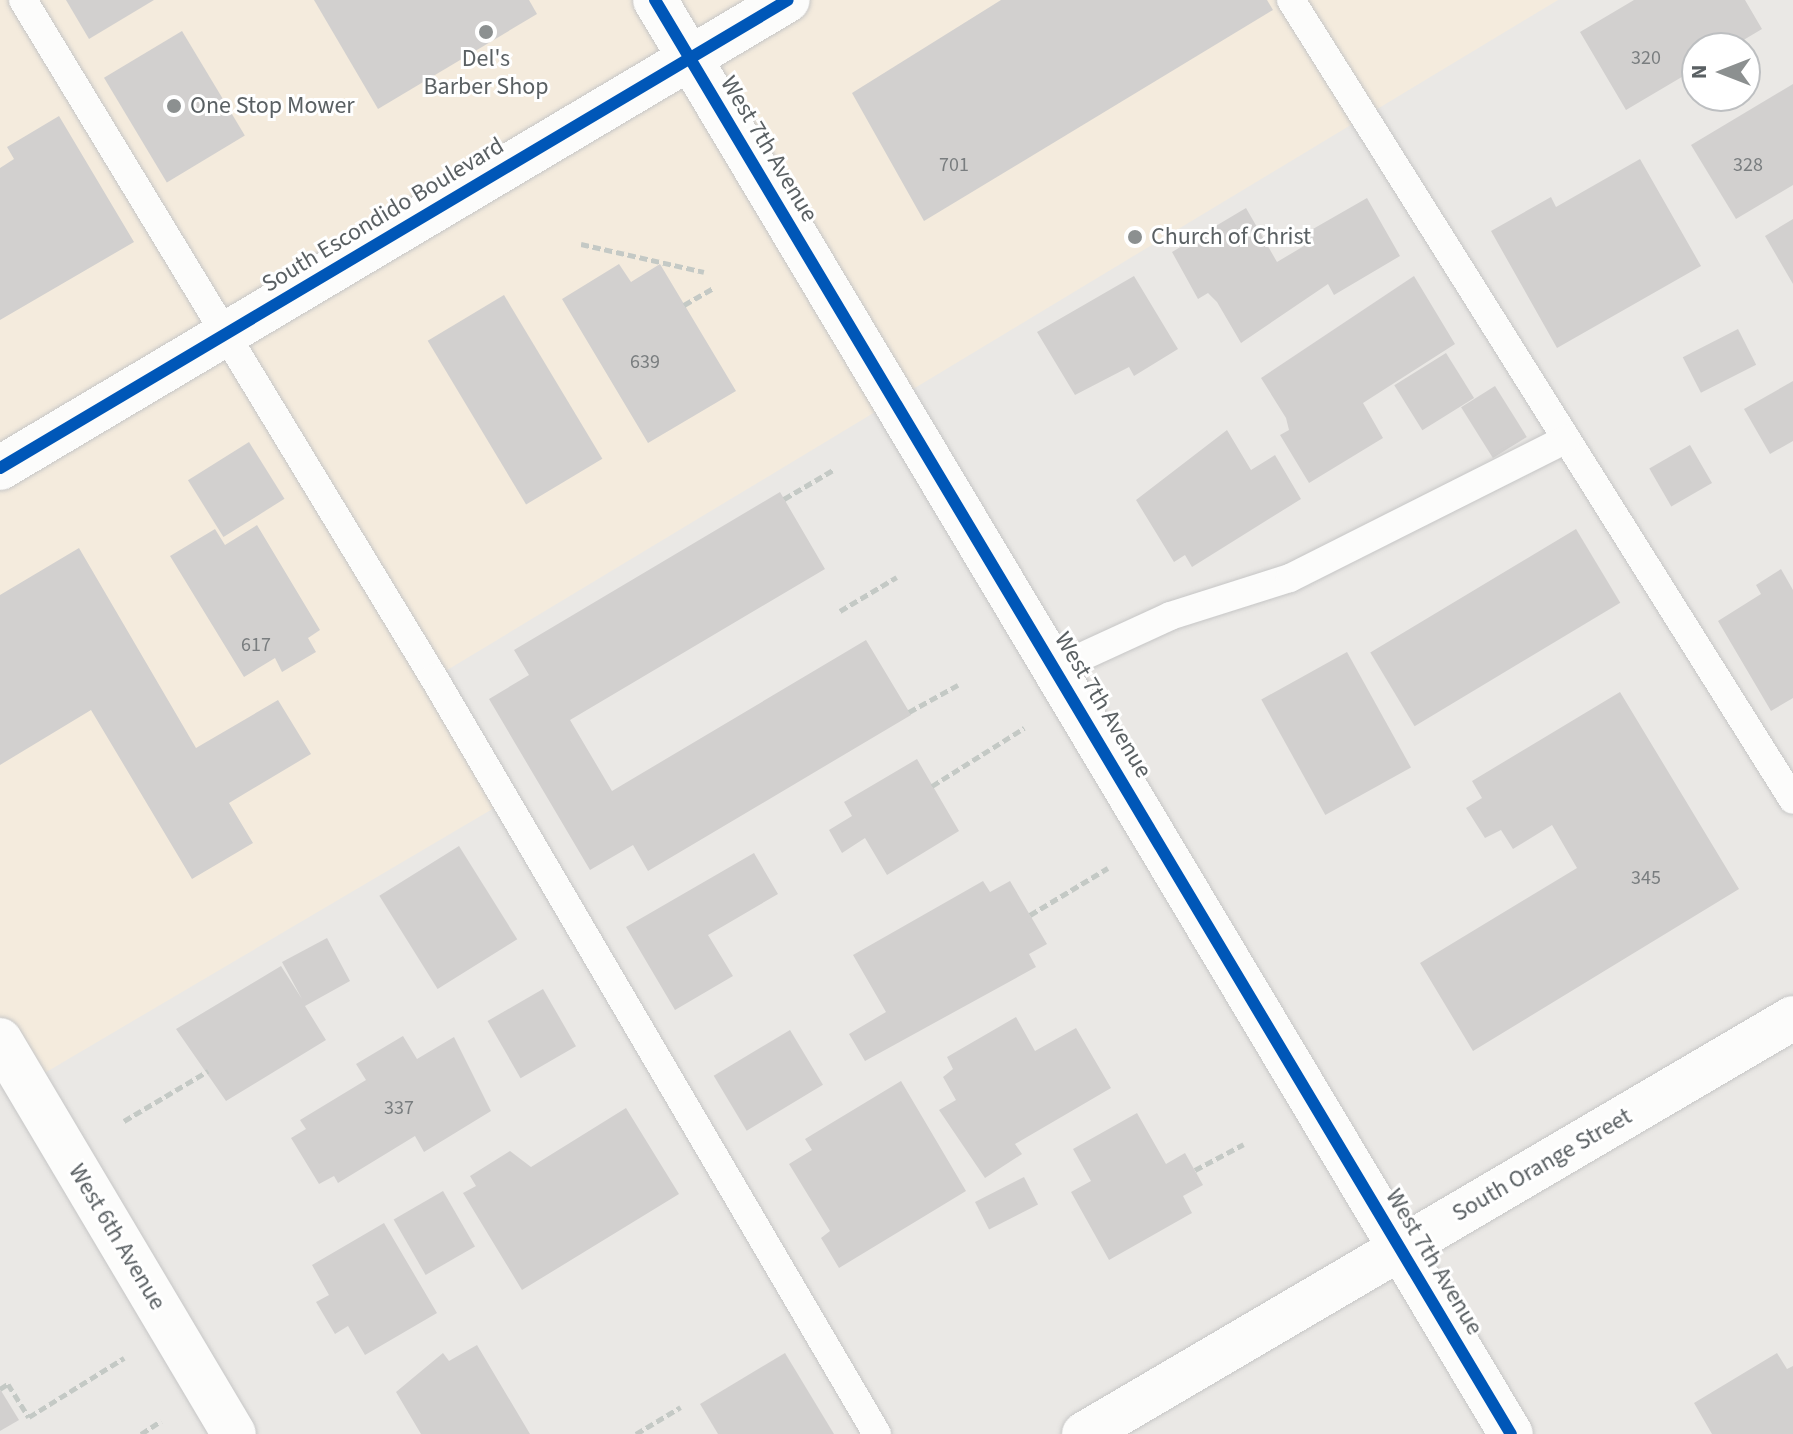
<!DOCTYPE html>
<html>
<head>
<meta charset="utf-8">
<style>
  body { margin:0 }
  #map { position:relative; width:1793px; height:1434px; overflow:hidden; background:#eae8e5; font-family:"Source Sans 3",sans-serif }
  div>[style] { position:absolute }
  .commercial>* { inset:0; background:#f4ebdd }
  .building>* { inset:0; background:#d2d0cf; transform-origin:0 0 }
  .path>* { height:5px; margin-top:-2.5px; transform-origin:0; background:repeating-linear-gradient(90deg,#c4c9c5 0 8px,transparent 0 12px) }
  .roads { filter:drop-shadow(0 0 2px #c6c6c6) drop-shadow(0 0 2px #c6c6c6) }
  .service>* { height:28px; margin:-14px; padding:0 14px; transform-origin:14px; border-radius:14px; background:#fcfcfb }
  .minor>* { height:44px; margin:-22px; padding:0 22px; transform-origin:22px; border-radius:22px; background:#fcfcfb }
  .secondary>* { height:44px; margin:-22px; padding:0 22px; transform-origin:22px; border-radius:22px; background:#fcfcfb }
  .cycleway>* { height:12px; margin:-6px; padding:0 6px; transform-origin:6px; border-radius:6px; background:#0057b8 }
  .dots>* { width:22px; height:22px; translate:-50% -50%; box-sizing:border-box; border:4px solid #fff; border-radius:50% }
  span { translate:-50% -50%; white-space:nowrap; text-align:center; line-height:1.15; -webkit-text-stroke:6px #fff; paint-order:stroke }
  .number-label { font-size:20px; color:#797d7f }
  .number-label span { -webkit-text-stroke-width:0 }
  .poi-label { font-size:24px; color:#5a6063 }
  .left { translate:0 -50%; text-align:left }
  .street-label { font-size:24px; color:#5a6063 }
  .north { position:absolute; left:1681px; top:32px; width:80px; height:80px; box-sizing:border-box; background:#fff; border:2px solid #bdbfc1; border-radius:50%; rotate:270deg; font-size:22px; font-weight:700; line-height:32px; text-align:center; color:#5a6063 }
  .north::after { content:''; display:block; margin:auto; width:28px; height:36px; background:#8c9090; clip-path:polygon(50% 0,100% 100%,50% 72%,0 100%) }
</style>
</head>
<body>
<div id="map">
  <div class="commercial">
    <i style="clip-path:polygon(0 0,1558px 0,434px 678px,506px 801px,26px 1084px,0 1040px)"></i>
  </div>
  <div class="building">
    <i style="clip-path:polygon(66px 0,154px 0,89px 39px)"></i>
    <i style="clip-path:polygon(314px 0,529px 0,537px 14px,378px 109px)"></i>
    <i style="clip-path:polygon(1001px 0,1267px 0,1273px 10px,924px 221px,852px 93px)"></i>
    <i style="clip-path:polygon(1634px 0,1745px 0,1762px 29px,1730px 48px,1697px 48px,1697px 68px,1626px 110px,1580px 32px)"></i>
    <i style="left:182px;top:31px;width:122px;height:91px;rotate:59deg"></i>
    <i style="clip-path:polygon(1793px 84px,1793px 185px,1736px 219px,1691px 145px)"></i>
    <i style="clip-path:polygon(59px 116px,134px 242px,0 320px,0 168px,14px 159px,7px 147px)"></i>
    <i style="clip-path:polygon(1640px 159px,1701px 266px,1557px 348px,1491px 231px,1551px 197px,1556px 207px)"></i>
    <i style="clip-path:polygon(1367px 198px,1400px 256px,1334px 295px,1328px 284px,1241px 343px,1217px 302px,1208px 293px,1198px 299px,1172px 252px,1246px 208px,1277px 262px,1304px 246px,1299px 237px)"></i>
    <i style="clip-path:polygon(1793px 219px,1793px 284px,1765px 236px)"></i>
    <i style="clip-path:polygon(619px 264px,631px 282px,660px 264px,736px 391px,648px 443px,562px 299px)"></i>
    <i style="clip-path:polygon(1134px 276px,1178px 349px,1134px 376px,1129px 367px,1075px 395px,1037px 332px)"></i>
    <i style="clip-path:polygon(1414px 276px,1455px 344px,1363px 403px,1383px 438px,1309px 483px,1280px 435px,1289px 430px,1286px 418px,1261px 378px)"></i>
    <i style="left:504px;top:295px;width:191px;height:89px;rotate:59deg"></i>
    <i style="left:1738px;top:329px;width:40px;height:62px;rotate:63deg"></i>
    <i style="left:1446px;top:353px;width:53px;height:61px;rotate:58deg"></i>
    <i style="clip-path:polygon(1793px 381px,1793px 441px,1770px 454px,1744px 409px)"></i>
    <i style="left:1495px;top:386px;width:60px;height:40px;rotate:58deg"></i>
    <i style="clip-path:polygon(1227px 430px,1251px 470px,1275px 455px,1301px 499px,1192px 567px,1185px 555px,1174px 562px,1136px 500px)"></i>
    <i style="left:249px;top:442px;width:67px;height:72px;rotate:58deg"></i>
    <i style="left:1690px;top:445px;width:44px;height:47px;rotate:60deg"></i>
    <i style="clip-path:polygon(780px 492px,825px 569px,570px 720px,612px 791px,866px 640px,911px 715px,648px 871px,633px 845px,590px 870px,489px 699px,529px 675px,514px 650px)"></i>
    <i style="clip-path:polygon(257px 525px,320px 630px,308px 638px,316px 652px,282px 672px,275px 658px,244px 677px,170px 556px,215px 529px,225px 545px)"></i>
    <i style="left:1576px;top:529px;width:86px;height:240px;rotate:59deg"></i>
    <i style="clip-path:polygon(79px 548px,196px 748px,278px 700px,311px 754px,229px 803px,253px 843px,192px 879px,91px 710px,0 765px,0 595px)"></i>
    <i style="clip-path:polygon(1781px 569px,1793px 590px,1793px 698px,1771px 711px,1718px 621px,1761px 594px,1756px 585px)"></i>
    <i style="left:1347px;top:652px;width:132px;height:98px;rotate:61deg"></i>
    <i style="clip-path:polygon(1620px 692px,1739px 889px,1473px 1051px,1420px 963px,1577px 868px,1552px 825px,1513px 849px,1501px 830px,1485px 838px,1466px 808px,1482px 798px,1472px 781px)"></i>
    <i style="clip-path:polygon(917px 759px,959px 831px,887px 875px,865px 838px,842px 853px,829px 830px,852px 816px,844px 802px)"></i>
    <i style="left:459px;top:846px;width:110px;height:94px;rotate:58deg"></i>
    <i style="clip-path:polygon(754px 853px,778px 894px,708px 935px,733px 976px,675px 1010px,626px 927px)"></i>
    <i style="clip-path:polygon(983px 881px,990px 892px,1010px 881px,1047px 944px,1029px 954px,1036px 967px,865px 1061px,849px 1034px,886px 1012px,853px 955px)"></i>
    <i style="clip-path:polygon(327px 938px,350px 981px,305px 1006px,326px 1040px,226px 1101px,176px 1029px,281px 966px,302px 999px,282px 962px)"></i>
    <i style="left:543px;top:989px;width:66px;height:64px;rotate:60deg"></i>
    <i style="clip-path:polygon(1016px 1017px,1035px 1051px,1076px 1028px,1111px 1088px,1015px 1144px,1022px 1154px,985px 1178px,939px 1110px,956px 1100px,943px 1077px,953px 1069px,947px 1057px)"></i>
    <i style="left:790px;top:1030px;width:64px;height:89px;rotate:59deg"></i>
    <i style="clip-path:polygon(403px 1036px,417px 1059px,454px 1037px,491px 1111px,424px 1152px,415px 1136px,338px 1183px,334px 1176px,319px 1184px,291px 1138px,306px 1129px,300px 1120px,366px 1080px,356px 1064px)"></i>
    <i style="clip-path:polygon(901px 1081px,966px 1191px,839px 1268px,821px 1238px,830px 1231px,789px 1164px,812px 1150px,805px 1139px)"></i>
    <i style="clip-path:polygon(626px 1108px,679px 1194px,522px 1290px,463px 1193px,476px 1186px,470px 1176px,510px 1151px,531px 1167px)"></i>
    <i style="clip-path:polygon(1137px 1113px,1166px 1164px,1185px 1153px,1203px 1185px,1183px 1196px,1192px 1213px,1109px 1260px,1071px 1192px,1091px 1181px,1073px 1149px)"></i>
    <i style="left:1024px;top:1177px;width:31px;height:55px;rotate:63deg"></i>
    <i style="left:443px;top:1191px;width:64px;height:57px;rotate:60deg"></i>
    <i style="clip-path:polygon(384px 1223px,437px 1313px,365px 1355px,348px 1326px,335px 1334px,316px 1302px,329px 1295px,312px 1265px)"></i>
    <i style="clip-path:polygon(477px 1345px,530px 1434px,421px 1434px,396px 1392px,443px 1353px,449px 1361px)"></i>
    <i style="clip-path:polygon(785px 1353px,834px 1434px,718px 1434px,700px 1404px)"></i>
    <i style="clip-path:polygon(1777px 1353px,1787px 1369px,1793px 1366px,1793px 1434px,1712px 1434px,1694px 1403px)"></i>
    <i style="clip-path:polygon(0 1389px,19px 1420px,0 1431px)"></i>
  </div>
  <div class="path">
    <i style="left:581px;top:244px;width:126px;rotate:12.8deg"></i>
    <i style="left:684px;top:305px;width:34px;rotate:-30deg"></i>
    <i style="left:784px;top:499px;width:57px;rotate:-30.6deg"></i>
    <i style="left:840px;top:611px;width:66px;rotate:-30.8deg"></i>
    <i style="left:909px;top:712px;width:56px;rotate:-28.9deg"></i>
    <i style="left:932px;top:786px;width:109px;rotate:-32.2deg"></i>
    <i style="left:1030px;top:915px;width:91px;rotate:-31.1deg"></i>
    <i style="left:124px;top:1121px;width:98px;rotate:-30.8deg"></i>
    <i style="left:1195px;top:1170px;width:55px;rotate:-28deg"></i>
    <i style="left:0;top:1389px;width:9px;rotate:-32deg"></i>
    <i style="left:8px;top:1384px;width:39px;rotate:58deg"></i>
    <i style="left:29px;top:1417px;width:112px;rotate:-31.8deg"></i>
    <i style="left:141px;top:1434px;width:24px;rotate:-33deg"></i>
    <i style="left:636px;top:1434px;width:52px;rotate:-31deg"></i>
  </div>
  <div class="roads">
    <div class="service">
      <i style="left:23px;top:0;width:793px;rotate:58.78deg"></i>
      <i style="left:434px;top:678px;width:876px;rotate:59.63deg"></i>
      <i style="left:1291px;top:0;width:944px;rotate:57.89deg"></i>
      <i style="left:1055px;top:669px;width:127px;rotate:-24.7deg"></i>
      <i style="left:1170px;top:616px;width:126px;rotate:-17.6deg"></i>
      <i style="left:1290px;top:578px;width:309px;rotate:-26.7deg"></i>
    </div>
    <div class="minor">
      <i style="left:655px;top:0;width:1670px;rotate:59.17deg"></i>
      <i style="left:0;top:1040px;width:458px;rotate:59.3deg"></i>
      <i style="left:1084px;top:1434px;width:822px;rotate:-30.4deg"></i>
    </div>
    <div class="secondary">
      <i style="left:0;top:468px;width:916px;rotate:-30.71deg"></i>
    </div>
  </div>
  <div class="cycleway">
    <i style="left:655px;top:0;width:1670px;rotate:59.17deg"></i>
    <i style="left:0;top:468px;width:916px;rotate:-30.71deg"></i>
  </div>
  <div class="dots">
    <i style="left:486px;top:32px;background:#8c9090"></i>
    <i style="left:174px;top:106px;background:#8c9090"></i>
    <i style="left:1135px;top:237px;background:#8c9090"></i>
  </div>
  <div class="number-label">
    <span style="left:1646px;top:58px">320</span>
    <span style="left:954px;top:165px">701</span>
    <span style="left:1748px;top:165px">328</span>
    <span style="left:645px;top:362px">639</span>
    <span style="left:256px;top:645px">617</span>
    <span style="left:1646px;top:878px">345</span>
    <span style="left:399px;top:1108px">337</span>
  </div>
  <div class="poi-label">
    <span style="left:486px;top:73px">Del's<br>Barber Shop</span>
    <span class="left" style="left:190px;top:106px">One Stop Mower</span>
    <span class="left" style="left:1151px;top:237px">Church of Christ</span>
  </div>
  <div class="street-label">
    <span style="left:769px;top:149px;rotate:59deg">West 7th Avenue</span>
    <span style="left:383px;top:215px;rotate:-31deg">South Escondido Boulevard</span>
    <span style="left:1103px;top:705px;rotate:59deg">West 7th Avenue</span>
    <span style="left:1542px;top:1165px;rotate:-30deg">South Orange Street</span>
    <span style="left:117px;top:1237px;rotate:59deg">West 6th Avenue</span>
    <span style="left:1434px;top:1262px;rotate:59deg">West 7th Avenue</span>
  </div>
  <div class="north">N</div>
</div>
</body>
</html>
